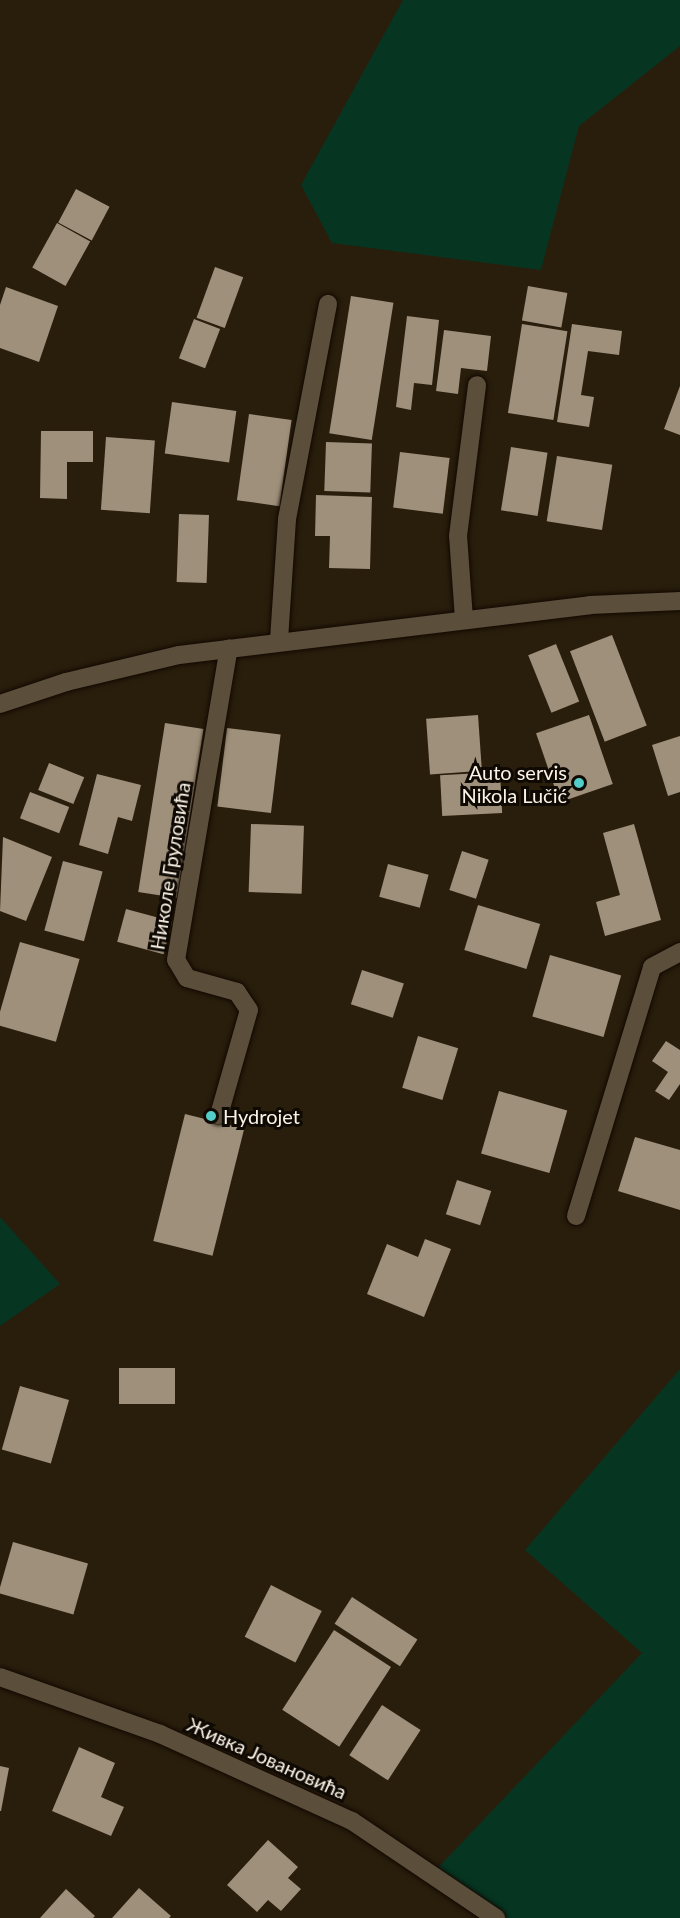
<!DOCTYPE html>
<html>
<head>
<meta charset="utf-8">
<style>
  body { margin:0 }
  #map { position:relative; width:680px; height:1918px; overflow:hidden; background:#291e0c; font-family:Lato,sans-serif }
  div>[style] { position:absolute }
  .green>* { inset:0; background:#063622 }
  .building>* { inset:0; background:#9f907b; transform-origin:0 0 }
  .roads { filter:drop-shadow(0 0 2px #120800) drop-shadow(0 0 2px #120800) }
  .lane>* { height:18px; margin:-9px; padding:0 9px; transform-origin:9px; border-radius:9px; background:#5b4e3b }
  .street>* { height:18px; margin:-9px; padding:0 9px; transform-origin:9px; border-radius:9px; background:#5b4e3b }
  .secondary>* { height:18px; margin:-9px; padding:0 9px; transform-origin:9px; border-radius:9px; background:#5b4e3b }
  .dots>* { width:16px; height:16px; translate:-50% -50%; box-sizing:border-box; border:3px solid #0e0903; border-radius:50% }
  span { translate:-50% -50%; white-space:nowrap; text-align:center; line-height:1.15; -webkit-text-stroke:6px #0e0903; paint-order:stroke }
  .poi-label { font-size:20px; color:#fbf3e7 }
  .right { translate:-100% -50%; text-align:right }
  .left { translate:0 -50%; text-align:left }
  .street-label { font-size:20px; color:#fbf3e7 }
</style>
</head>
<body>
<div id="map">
  <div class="green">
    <i style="clip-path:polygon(403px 0,680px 0,680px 46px,579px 126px,541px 270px,332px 243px,301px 185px)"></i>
    <i style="clip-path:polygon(0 1217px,60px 1284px,0 1326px)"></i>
    <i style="clip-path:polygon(680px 1369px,680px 1918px,496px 1918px,433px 1873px,642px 1653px,525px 1550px)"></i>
  </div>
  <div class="building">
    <i style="left:76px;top:189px;width:38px;height:38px;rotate:28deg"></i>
    <i style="left:57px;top:223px;width:38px;height:51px;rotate:29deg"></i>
    <i style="left:215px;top:267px;width:30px;height:54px;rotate:20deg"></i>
    <i style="left:528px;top:286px;width:40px;height:35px;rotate:10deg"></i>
    <i style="clip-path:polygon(6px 287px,58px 306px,39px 362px,0 348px,0 305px)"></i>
    <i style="left:351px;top:296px;width:43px;height:139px;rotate:9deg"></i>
    <i style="clip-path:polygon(407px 316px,439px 320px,432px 385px,414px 383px,411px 410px,396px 407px)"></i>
    <i style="left:194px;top:319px;width:28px;height:42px;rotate:21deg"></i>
    <i style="left:522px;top:324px;width:46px;height:90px;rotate:9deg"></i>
    <i style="clip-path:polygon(572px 324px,622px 331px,619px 355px,588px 351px,581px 395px,594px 397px,589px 427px,557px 422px)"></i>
    <i style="clip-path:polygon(444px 330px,491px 336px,487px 371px,461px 368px,458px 394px,436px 391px)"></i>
    <i style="clip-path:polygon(680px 386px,680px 435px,664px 429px)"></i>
    <i style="left:172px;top:402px;width:65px;height:52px;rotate:8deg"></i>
    <i style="left:249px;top:414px;width:43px;height:87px;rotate:8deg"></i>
    <i style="clip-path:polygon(41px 431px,93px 431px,93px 462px,67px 462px,67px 499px,40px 498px)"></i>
    <i style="left:106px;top:437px;width:49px;height:73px;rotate:4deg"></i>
    <i style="left:326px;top:442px;width:46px;height:49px;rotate:2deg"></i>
    <i style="left:511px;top:447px;width:37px;height:64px;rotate:9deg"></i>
    <i style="left:400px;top:452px;width:50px;height:56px;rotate:7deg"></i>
    <i style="left:557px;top:456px;width:56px;height:66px;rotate:9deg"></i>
    <i style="clip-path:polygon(316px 495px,372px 497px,370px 569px,329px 568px,330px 536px,315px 536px)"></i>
    <i style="left:179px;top:514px;width:30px;height:68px;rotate:2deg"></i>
    <i style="left:612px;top:635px;width:97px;height:45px;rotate:69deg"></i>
    <i style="left:556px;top:644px;width:62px;height:30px;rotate:68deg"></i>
    <i style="left:478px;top:715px;width:56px;height:52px;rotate:86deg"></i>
    <i style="left:589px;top:715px;width:73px;height:56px;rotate:71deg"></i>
    <i style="left:165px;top:723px;width:39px;height:171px;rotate:9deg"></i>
    <i style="left:227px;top:728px;width:54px;height:79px;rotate:7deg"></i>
    <i style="clip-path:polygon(680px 736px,680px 792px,668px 796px,652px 745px)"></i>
    <i style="left:49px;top:763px;width:38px;height:29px;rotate:22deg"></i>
    <i style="left:500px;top:772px;width:41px;height:60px;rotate:87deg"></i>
    <i style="clip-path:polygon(97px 774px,141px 785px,132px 821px,118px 817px,108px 854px,79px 845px)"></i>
    <i style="left:30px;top:792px;width:42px;height:28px;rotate:21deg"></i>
    <i style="left:251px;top:824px;width:53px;height:68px;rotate:2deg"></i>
    <i style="clip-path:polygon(634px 824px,661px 920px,605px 936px,596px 902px,620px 895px,603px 833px)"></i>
    <i style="clip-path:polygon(3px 837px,52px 857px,26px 921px,0 911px)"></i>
    <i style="left:462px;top:851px;width:28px;height:41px;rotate:18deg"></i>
    <i style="left:63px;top:861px;width:41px;height:72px;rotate:15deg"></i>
    <i style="left:388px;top:864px;width:42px;height:34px;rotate:15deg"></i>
    <i style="left:478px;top:905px;width:65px;height:47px;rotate:17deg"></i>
    <i style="left:126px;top:909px;width:48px;height:34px;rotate:15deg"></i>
    <i style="left:20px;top:942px;width:62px;height:86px;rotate:16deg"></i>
    <i style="left:550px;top:955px;width:74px;height:64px;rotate:16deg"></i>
    <i style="left:362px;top:970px;width:44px;height:36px;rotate:18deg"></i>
    <i style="left:418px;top:1036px;width:42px;height:54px;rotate:17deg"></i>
    <i style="clip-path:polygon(666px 1041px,680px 1050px,680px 1084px,669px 1100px,655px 1091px,668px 1072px,652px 1061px)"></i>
    <i style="left:499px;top:1091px;width:71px;height:65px;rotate:16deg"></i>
    <i style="left:185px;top:1114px;width:61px;height:131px;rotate:14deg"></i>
    <i style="clip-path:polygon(635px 1137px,680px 1150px,680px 1210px,618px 1191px)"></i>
    <i style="left:457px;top:1180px;width:36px;height:36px;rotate:18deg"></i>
    <i style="clip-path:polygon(425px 1239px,451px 1249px,424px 1317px,367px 1294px,387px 1244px,418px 1257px)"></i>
    <i style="left:119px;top:1368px;width:56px;height:36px"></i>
    <i style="left:20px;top:1386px;width:51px;height:66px;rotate:16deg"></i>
    <i style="left:13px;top:1542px;width:78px;height:53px;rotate:16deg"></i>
    <i style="left:271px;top:1585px;width:57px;height:58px;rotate:27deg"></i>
    <i style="left:352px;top:1597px;width:78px;height:32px;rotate:33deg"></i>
    <i style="left:334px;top:1630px;width:68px;height:95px;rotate:33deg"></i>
    <i style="left:382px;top:1705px;width:46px;height:60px;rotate:33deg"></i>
    <i style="clip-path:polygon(79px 1747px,115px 1763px,101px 1797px,124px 1807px,111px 1836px,52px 1811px)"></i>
    <i style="clip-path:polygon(0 1766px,9px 1768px,1px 1811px,0 1811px)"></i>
    <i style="clip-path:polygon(268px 1840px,298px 1867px,288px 1878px,301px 1889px,281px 1911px,268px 1900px,257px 1912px,227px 1885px)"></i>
    <i style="clip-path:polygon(139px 1888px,171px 1916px,169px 1918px,112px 1918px)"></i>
    <i style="clip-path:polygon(66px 1889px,95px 1916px,93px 1918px,40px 1918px)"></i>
  </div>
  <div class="roads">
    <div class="lane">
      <i style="left:464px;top:619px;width:83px;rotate:-94.1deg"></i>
      <i style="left:458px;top:536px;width:152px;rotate:-82.8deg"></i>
      <i style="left:279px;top:640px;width:121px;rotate:-86.2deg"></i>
      <i style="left:287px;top:519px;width:219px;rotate:-79.2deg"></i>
      <i style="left:219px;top:1115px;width:109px;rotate:-74.1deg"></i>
      <i style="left:249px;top:1010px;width:22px;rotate:-124deg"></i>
      <i style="left:237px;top:992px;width:52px;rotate:-164.4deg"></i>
      <i style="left:187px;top:978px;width:21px;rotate:-121deg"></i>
      <i style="left:176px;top:960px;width:316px;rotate:-80.4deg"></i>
      <i style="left:576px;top:1216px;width:260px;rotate:-73deg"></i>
      <i style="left:652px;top:967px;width:32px;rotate:-28deg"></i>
    </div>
    <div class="street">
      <i style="left:0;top:1677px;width:170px;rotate:19.6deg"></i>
      <i style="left:160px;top:1734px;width:211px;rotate:24.4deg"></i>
      <i style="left:352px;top:1821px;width:174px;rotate:34deg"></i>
    </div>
    <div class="secondary">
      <i style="left:0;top:704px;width:70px;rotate:-18.4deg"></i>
      <i style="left:66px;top:682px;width:116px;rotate:-13.4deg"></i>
      <i style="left:179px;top:655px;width:414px;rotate:-6.9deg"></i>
      <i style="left:590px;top:605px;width:90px;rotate:-2.5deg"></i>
    </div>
  </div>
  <div class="dots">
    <i style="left:579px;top:783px;background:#53cdc9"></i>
    <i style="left:211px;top:1116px;background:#53cdc9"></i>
  </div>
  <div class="poi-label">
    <span class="right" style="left:567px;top:784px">Auto servis<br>Nikola Lučić</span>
    <span class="left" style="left:223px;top:1116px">Hydrojet</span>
  </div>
  <div class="street-label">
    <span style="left:170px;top:866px;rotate:-81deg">Николе Груловића</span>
    <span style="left:267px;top:1758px;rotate:24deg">Живка Јовановића</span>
  </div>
</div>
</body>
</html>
